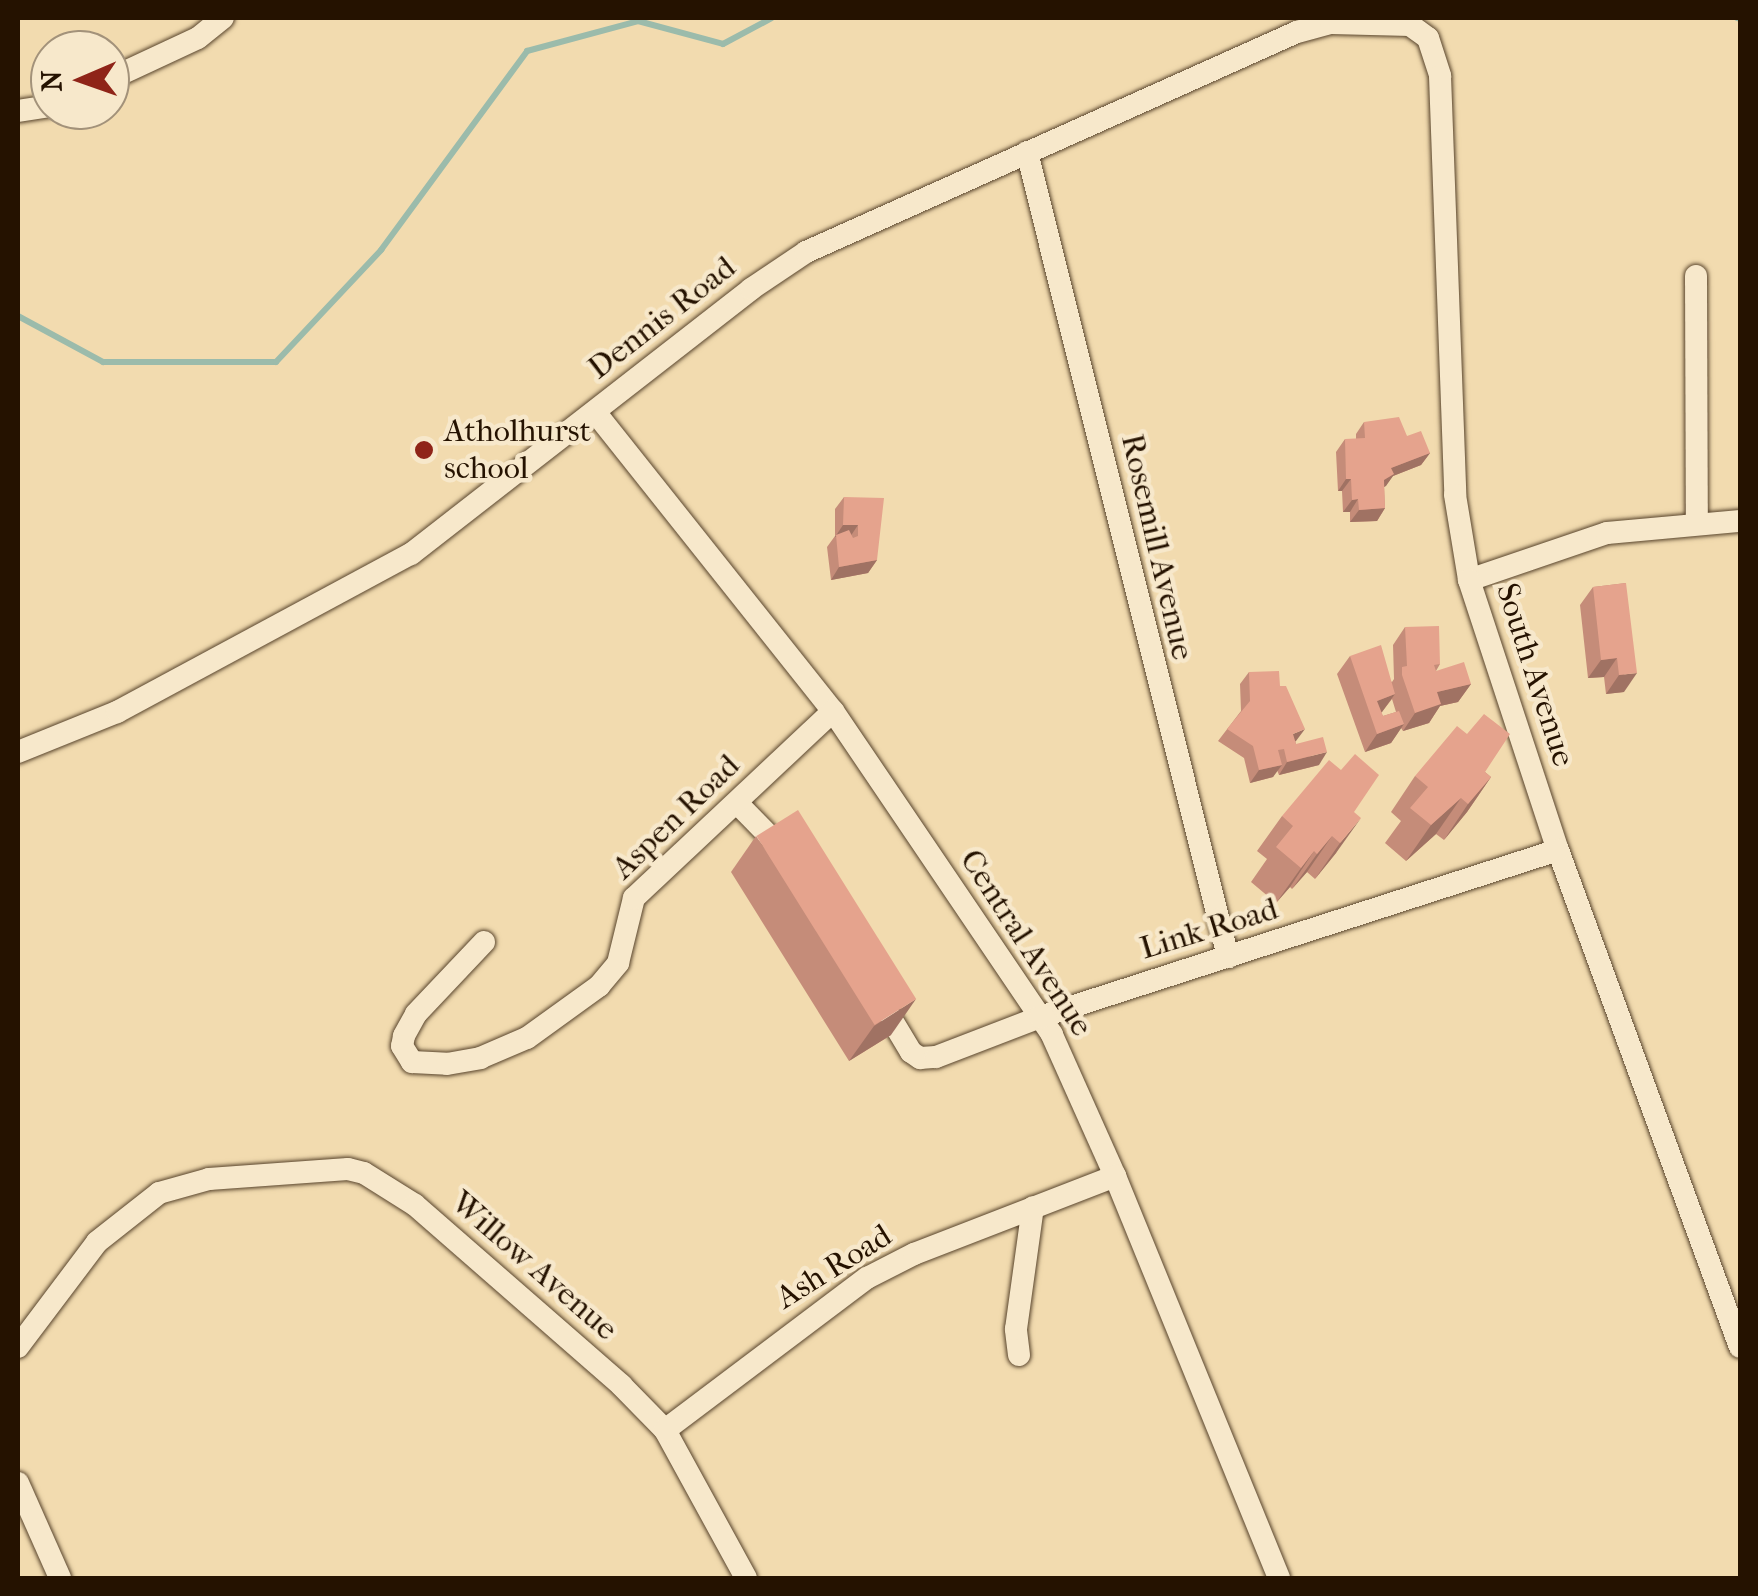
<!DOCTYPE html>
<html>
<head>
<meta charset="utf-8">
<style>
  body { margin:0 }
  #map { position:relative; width:1758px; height:1596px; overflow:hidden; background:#f2dbaf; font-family:"IM FELL French Canon",serif }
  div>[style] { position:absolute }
  .stream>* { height:6px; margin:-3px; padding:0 3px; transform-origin:3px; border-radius:3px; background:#9bbbab }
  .roads { filter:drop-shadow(0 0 2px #58442c) drop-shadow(0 0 2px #58442c) }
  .minor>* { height:22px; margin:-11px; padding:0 11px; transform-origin:11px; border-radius:11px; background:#f7e8cb }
  .wall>* { inset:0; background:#c58c79 }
  .shaded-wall>* { inset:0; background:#a07263 }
  .building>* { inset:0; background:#e5a38d; transform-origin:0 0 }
  .dots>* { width:28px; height:28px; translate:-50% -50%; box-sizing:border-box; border:5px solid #f7e8cb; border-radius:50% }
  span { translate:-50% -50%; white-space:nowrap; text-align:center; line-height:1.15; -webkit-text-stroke:9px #f7e8cb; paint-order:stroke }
  .street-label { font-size:32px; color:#251200 }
  .poi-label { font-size:32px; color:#251200 }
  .left { translate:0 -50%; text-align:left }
  .frame { position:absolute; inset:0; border:20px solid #251200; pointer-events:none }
  .north { position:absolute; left:30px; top:30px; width:100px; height:100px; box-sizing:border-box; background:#f7e8cb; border:2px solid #a3927a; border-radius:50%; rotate:268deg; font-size:28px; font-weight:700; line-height:40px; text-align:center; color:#251200 }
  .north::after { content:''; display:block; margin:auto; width:35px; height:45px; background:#8f2418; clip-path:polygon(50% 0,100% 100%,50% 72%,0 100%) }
</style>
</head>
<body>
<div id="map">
  <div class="stream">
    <i style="left:1737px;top:18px;width:3px;rotate:18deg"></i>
    <i style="left:18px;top:316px;width:97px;rotate:28.4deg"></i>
    <i style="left:103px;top:362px;width:173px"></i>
    <i style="left:276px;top:362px;width:154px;rotate:-46.8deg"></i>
    <i style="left:381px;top:250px;width:247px;rotate:-53.7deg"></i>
    <i style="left:527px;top:51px;width:115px;rotate:-15.1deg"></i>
    <i style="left:638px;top:21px;width:88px;rotate:15.1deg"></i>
    <i style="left:723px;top:44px;width:55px;rotate:-28deg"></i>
  </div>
  <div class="roads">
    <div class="minor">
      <i style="left:110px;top:79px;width:97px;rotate:-25deg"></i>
      <i style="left:198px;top:38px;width:32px;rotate:-39deg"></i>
      <i style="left:18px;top:111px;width:32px;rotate:-9deg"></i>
      <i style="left:1027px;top:152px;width:830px;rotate:75.98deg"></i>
      <i style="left:1696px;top:276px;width:246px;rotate:89.8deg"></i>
      <i style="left:595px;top:412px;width:382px;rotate:51.5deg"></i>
      <i style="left:833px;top:711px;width:391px;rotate:55.9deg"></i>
      <i style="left:1052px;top:1035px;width:154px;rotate:65.9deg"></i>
      <i style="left:1115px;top:1176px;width:434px;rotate:67.8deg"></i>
      <i style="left:1469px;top:580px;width:146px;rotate:-18.8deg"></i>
      <i style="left:1607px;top:533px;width:134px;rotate:-5.2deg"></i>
      <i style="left:18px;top:752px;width:107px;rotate:-22deg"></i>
      <i style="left:117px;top:712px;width:334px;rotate:-28.3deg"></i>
      <i style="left:411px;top:554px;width:431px;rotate:-37.9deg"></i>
      <i style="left:751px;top:289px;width:66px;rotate:-33.9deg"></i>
      <i style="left:806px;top:252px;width:538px;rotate:-24.14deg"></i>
      <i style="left:1297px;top:32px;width:35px;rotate:-15deg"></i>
      <i style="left:1331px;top:23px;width:79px;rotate:1.5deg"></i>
      <i style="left:1410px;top:25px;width:22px;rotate:36deg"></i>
      <i style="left:1428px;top:38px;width:40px;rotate:72deg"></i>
      <i style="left:1440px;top:76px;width:419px;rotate:87.9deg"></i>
      <i style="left:1455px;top:495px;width:86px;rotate:80.6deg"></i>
      <i style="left:1469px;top:580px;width:284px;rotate:71.8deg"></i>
      <i style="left:1558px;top:850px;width:529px;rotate:69.89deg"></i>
      <i style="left:737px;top:803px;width:70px;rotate:45.6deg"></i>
      <i style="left:484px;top:942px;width:99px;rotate:133.4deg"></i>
      <i style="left:416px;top:1014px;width:25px;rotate:119deg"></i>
      <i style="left:404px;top:1036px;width:10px;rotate:101deg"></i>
      <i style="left:402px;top:1046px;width:19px;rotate:58deg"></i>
      <i style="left:412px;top:1062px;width:35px;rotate:3deg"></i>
      <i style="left:447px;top:1064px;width:34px;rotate:-10deg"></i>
      <i style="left:480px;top:1058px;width:51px;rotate:-23.1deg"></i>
      <i style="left:527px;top:1038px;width:89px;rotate:-35.8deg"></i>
      <i style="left:599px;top:986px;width:30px;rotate:-50deg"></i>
      <i style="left:618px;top:963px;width:67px;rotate:-76.2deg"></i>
      <i style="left:634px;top:898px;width:273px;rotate:-43.2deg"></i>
      <i style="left:881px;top:1002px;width:58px;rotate:59deg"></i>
      <i style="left:911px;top:1052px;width:11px;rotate:34deg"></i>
      <i style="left:920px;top:1058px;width:16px;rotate:-4deg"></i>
      <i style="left:936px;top:1057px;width:111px;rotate:-21deg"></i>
      <i style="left:1040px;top:1017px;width:544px;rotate:-17.87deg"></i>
      <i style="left:18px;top:1347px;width:131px;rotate:-53deg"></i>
      <i style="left:97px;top:1242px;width:79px;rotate:-38.3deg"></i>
      <i style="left:159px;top:1193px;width:52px;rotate:-15.6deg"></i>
      <i style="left:209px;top:1179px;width:139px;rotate:-4.1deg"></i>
      <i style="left:348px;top:1169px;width:16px;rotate:14deg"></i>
      <i style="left:364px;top:1173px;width:60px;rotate:32.1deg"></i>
      <i style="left:415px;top:1205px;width:274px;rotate:41.1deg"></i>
      <i style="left:621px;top:1385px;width:63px;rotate:45.6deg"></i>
      <i style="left:665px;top:1430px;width:169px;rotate:61.3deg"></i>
      <i style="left:1019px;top:1355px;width:26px;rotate:-97deg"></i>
      <i style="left:1016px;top:1329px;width:123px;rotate:-82.1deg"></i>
      <i style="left:665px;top:1430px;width:253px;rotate:-37deg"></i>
      <i style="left:867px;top:1278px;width:53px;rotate:-27.1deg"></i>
      <i style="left:914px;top:1254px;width:216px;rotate:-21.2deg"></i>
      <i style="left:18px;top:1483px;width:104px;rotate:66.1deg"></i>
    </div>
  </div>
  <div class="wall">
    <i style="clip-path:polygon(1364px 422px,1407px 436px,1430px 453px,1421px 465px,1393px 476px,1384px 487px,1385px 508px,1377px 521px,1350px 522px,1350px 512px,1343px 512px,1342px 491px,1338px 491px,1336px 452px,1345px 439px,1356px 439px,1356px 434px)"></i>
    <i style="clip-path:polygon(844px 497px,877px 560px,868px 573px,831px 580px,827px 547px,835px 536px,835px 509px)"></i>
    <i style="clip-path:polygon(1626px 583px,1624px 692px,1606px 694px,1604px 677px,1588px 678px,1580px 605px,1593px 587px)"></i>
    <i style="clip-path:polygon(evenodd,1405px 627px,1440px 664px,1436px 671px,1471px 684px,1458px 702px,1440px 706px,1429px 723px,1403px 731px,1401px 728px,1391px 743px,1365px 752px,1337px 674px,1350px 656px,1392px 682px,1394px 679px,1393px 645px,1405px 627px,1392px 699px,1396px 712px,1383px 716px,1381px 713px,1392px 699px)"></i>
    <i style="clip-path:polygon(1249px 672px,1280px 686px,1296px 744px,1319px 765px,1279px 775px,1277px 770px,1273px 777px,1250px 783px,1244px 758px,1218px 741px,1241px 711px,1240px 684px)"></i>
    <i style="clip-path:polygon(1485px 772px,1491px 777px,1467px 812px,1444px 840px,1436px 834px,1406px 861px,1385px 843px,1401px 821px,1391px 812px,1415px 776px)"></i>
    <i style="clip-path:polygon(1354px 812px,1336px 853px,1315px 879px,1307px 872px,1292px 889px,1290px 887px,1276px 903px,1251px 882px,1267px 859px,1257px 851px,1282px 816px)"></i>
    <i style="clip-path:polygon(756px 836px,891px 1035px,849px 1061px,731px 872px)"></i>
  </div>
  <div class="shaded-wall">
    <i style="clip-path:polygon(1430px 453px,1421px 465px,1393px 476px,1386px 486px,1375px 492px,1391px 468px)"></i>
    <i style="clip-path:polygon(1346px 479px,1351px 479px,1342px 491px,1338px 491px)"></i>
    <i style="clip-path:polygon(1358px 499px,1350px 512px,1343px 512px,1352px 500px)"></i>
    <i style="clip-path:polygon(1385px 508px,1377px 521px,1350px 522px,1359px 510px)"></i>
    <i style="clip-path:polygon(843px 525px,858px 525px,850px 537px,835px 537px)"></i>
    <i style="clip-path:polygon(877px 560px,868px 573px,831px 580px,839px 567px)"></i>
    <i style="clip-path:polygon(1617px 658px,1604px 677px,1588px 678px,1601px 660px)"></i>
    <i style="clip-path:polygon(1637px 673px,1624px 692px,1606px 694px,1619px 675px)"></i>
    <i style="clip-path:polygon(1471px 684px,1458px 702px,1440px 706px,1429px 723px,1403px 731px,1415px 713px,1437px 692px)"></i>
    <i style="clip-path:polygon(1395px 694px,1382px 712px,1371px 717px,1377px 701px)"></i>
    <i style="clip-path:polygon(1404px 724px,1391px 743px,1365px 752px,1377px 734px)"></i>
    <i style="clip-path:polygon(1305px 729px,1296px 741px,1285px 747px,1293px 734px)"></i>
    <i style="clip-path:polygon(1327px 752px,1319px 765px,1279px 775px,1287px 762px)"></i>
    <i style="clip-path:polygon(1282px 765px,1273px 777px,1250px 783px,1259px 770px)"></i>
    <i style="clip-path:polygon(1491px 777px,1467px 812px,1444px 840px,1468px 804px)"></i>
    <i style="clip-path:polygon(1461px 798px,1436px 834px,1406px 861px,1431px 825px)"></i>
    <i style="clip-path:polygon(1361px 818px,1336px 853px,1315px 879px,1340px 843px)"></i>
    <i style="clip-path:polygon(1332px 836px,1307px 872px,1292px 889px,1317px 854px)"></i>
    <i style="clip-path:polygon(1314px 851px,1290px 887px,1276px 903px,1301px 868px)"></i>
    <i style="clip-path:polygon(916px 999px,891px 1035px,849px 1061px,874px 1026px)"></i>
  </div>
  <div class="building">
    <i style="clip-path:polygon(1399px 417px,1407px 436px,1421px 431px,1430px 453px,1391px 468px,1394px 474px,1384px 480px,1385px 508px,1359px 510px,1358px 499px,1352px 500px,1351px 479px,1346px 479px,1345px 439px,1365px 438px,1364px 422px)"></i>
    <i style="clip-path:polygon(844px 497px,884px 498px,877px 560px,839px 567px,836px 535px,849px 530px,853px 538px,858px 536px,858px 525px,843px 525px)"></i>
    <i style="clip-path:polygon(1626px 583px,1637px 673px,1619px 675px,1617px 658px,1601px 660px,1593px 587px)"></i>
    <i style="clip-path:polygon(1439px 626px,1440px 664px,1434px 665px,1436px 671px,1464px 662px,1471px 684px,1437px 692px,1441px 704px,1415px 713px,1402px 675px,1402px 667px,1407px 666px,1405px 627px)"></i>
    <i style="clip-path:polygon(1381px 645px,1395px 694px,1377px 701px,1383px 716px,1399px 711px,1404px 724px,1377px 734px,1350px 656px)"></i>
    <i style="clip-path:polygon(1279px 671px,1280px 686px,1286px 686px,1305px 729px,1293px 734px,1296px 744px,1323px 737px,1327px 752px,1287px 762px,1284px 749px,1278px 750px,1282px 765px,1259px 770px,1253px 746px,1227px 729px,1250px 701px,1249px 672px)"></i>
    <i style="clip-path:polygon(1484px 714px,1510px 734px,1485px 772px,1491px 777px,1468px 804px,1461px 798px,1431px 825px,1410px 808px,1428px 787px,1415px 776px,1457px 726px,1467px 734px)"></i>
    <i style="clip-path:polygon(1355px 754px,1379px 775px,1354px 812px,1361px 818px,1340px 843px,1332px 836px,1317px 854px,1314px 851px,1301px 868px,1276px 847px,1293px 826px,1282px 816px,1329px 760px,1341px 770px)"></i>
    <i style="left:798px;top:810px;width:223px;height:49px;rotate:58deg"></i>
  </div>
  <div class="dots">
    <i style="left:424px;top:450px;background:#8f2418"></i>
  </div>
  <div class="street-label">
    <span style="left:662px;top:318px;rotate:-38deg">Dennis Road</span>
    <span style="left:1157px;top:547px;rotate:77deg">Rosemill Avenue</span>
    <span style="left:1535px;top:675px;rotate:72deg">South Avenue</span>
    <span style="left:676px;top:817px;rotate:-44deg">Aspen Road</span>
    <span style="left:1209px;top:929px;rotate:-17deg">Link Road</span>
    <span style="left:1026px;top:943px;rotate:57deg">Central Avenue</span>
    <span style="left:534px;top:1266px;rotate:41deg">Willow Avenue</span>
    <span style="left:834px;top:1267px;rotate:-32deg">Ash Road</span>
  </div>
  <div class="poi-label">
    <span class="left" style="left:444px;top:450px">Atholhurst<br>school</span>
  </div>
  <div class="frame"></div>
  <div class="north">N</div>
</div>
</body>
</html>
